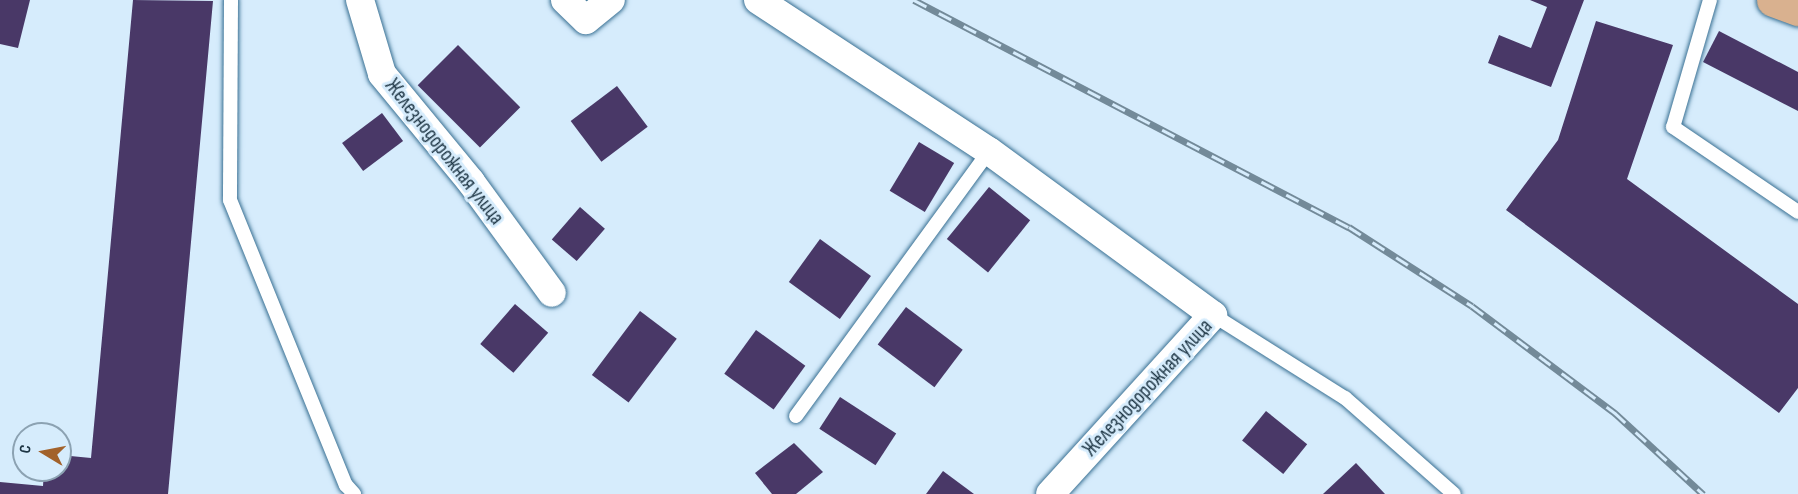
<!DOCTYPE html>
<html>
<head>
<meta charset="utf-8">
<style>
  body { margin:0 }
  #map { position:relative; width:1798px; height:494px; overflow:hidden; background:#d6ecfc; font-family:"Sofia Sans Condensed",sans-serif }
  div>[style] { position:absolute }
  .building>* { inset:0; background:#493867; transform-origin:0 0 }
  .roads { filter:drop-shadow(0 0 2px #397093) drop-shadow(0 0 2px #397093) }
  .lane>* { height:14px; margin:-7px; padding:0 7px; transform-origin:7px; border-radius:7px; background:#fff }
  .street>* { height:28px; margin:-14px; padding:0 14px; transform-origin:14px; border-radius:14px; background:#fff }
  .primary>* { height:33px; margin:-16.5px; padding:0 16.5px; transform-origin:16.5px; border-radius:16.5px; background:#d9b18f }
  .rail>* { height:7px; margin-top:-3.5px; transform-origin:0; background:repeating-linear-gradient(90deg,#d6ecfc 0 14px,#738a99 0 28px); box-sizing:border-box; border-block:2px solid #738a99 }
  span { translate:-50% -50%; white-space:nowrap; text-align:center; line-height:1.15; -webkit-text-stroke:6px #d6ecfc; paint-order:stroke }
  .street-label { font-size:21px; color:#1c3443 }
  .north { position:absolute; left:12px; top:422px; width:60px; height:60px; box-sizing:border-box; background:#d6ecfc; border:2px solid #8ca2b2; border-radius:50%; rotate:280deg; font-size:16px; font-weight:700; line-height:24px; text-align:center; color:#1c3443 }
  .north::after { content:''; display:block; margin:auto; width:21px; height:27px; background:#a2622b; clip-path:polygon(50% 0,100% 100%,50% 72%,0 100%) }
</style>
</head>
<body>
<div id="map">
  <div class="building">
    <i style="clip-path:polygon(0 0,30px 0,18px 48px,0 44px)"></i>
    <i style="clip-path:polygon(133px 0,213px 1px,168px 494px,0 494px,0 482px,43px 486px,44px 470px,60px 470px,60px 455px,91px 458px)"></i>
    <i style="clip-path:polygon(1530px 0,1584px 0,1551px 87px,1488px 63px,1499px 35px,1531px 48px,1547px 7px)"></i>
    <i style="clip-path:polygon(1596px 21px,1673px 45px,1627px 179px,1798px 304px,1798px 388px,1779px 413px,1506px 210px,1558px 140px)"></i>
    <i style="clip-path:polygon(1719px 31px,1798px 72px,1798px 111px,1703px 62px)"></i>
    <i style="left:458px;top:45px;width:88px;height:57px;rotate:45deg"></i>
    <i style="left:617px;top:86px;width:51px;height:58px;rotate:53deg"></i>
    <i style="left:382px;top:113px;width:35px;height:50px;rotate:53deg"></i>
    <i style="left:919px;top:142px;width:41px;height:57px;rotate:31deg"></i>
    <i style="left:989px;top:187px;width:53px;height:67px;rotate:39deg"></i>
    <i style="left:580px;top:207px;width:33px;height:43px;rotate:41deg"></i>
    <i style="left:820px;top:239px;width:63px;height:53px;rotate:36deg"></i>
    <i style="left:515px;top:304px;width:44px;height:53px;rotate:41deg"></i>
    <i style="left:906px;top:307px;width:71px;height:47px;rotate:37deg"></i>
    <i style="left:640px;top:311px;width:46px;height:80px;rotate:37deg"></i>
    <i style="left:756px;top:330px;width:61px;height:54px;rotate:36deg"></i>
    <i style="left:840px;top:397px;width:67px;height:38px;rotate:33deg"></i>
    <i style="left:1266px;top:411px;width:53px;height:38px;rotate:39deg"></i>
    <i style="clip-path:polygon(794px 443px,823px 472px,796px 494px,772px 494px,755px 473px)"></i>
    <i style="clip-path:polygon(1356px 463px,1385px 494px,1323px 494px)"></i>
    <i style="clip-path:polygon(943px 471px,974px 494px,926px 494px)"></i>
  </div>
  <div class="roads">
    <div class="lane">
      <i style="left:231px;top:0;width:200px;rotate:90.3deg"></i>
      <i style="left:230px;top:200px;width:308px;rotate:67.9deg"></i>
      <i style="left:346px;top:485px;width:12px;rotate:48deg"></i>
      <i style="left:1710px;top:0;width:132px;rotate:106.2deg"></i>
      <i style="left:1673px;top:127px;width:151px;rotate:34.2deg"></i>
      <i style="left:1213px;top:315px;width:156px;rotate:32.2deg"></i>
      <i style="left:1345px;top:398px;width:145px;rotate:41.4deg"></i>
      <i style="left:796px;top:416px;width:328px;rotate:-53.9deg"></i>
    </div>
    <div class="street">
      <i style="left:360px;top:0;width:77px;rotate:73.4deg"></i>
      <i style="left:382px;top:74px;width:140px;rotate:50.5deg"></i>
      <i style="left:471px;top:182px;width:137px;rotate:53.9deg"></i>
      <i style="left:565px;top:0;width:29px;rotate:44deg"></i>
      <i style="left:586px;top:20px;width:32px;rotate:-39deg"></i>
      <i style="left:758px;top:0;width:276px;rotate:33.2deg"></i>
      <i style="left:989px;top:151px;width:278px;rotate:36.2deg"></i>
      <i style="left:1213px;top:315px;width:242px;rotate:132.3deg"></i>
    </div>
    <div class="primary">
      <i style="left:1773px;top:0;width:27px;rotate:20deg"></i>
    </div>
  </div>
  <div class="rail">
    <i style="left:914px;top:0;width:491px;rotate:27.6deg"></i>
    <i style="left:1349px;top:227px;width:146px;rotate:32.7deg"></i>
    <i style="left:1472px;top:306px;width:179px;rotate:36.8deg"></i>
    <i style="left:1615px;top:413px;width:120px;rotate:42.6deg"></i>
  </div>
  <div class="street-label">
    <span style="left:444px;top:152px;rotate:52deg">Железнодорожная улица</span>
    <span style="left:1148px;top:388px;rotate:-47deg">Железнодорожная улица</span>
  </div>
  <div class="north">С</div>
</div>
</body>
</html>
